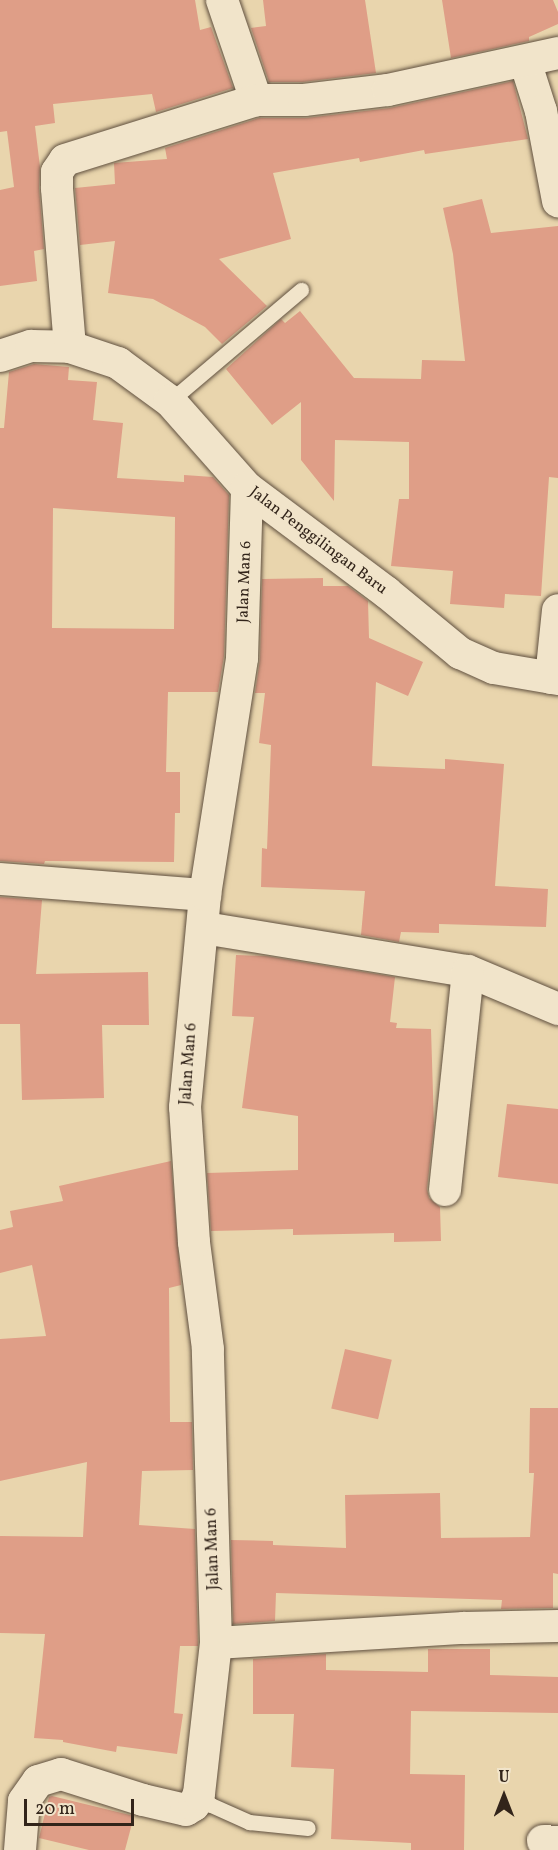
<!DOCTYPE html>
<html>
<head>
<meta charset="utf-8">
<style>
  body { margin:0 }
  #map { position:relative; width:558px; height:1850px; overflow:hidden; background:#e9d5ad; font-family:Vollkorn,serif }
  div>[style] { position:absolute }
  .building>* { inset:0; background:#df9e87; transform-origin:0 0 }
  .roads { filter:drop-shadow(0 0 2px #60503f) drop-shadow(0 0 2px #60503f) }
  .service>* { height:15px; margin:-7.5px; padding:0 7.5px; transform-origin:7.5px; border-radius:7.5px; background:#f1e4ca }
  .minor>* { height:32px; margin:-16px; padding:0 16px; transform-origin:16px; border-radius:16px; background:#f1e4ca }
  span { translate:-50% -50%; white-space:nowrap; text-align:center; line-height:1.15; -webkit-text-stroke:4.5px #f1e4ca; paint-order:stroke }
  .street-label { font-size:16px; color:#32241a }
  .north { position:absolute; left:474px; top:1766px; width:60px; height:60px; -webkit-text-stroke:4px #f1e4ca; paint-order:stroke; rotate:0deg; font-size:16px; font-weight:700; line-height:24px; text-align:center; color:#32241a }
  .north::after { content:''; display:block; margin:auto; width:21px; height:27px; background:#32241a; clip-path:polygon(50% 0,100% 100%,50% 72%,0 100%) }
  .scale { position:absolute; left:24px; top:1799px; width:110px; height:27px; box-sizing:border-box; border:3px solid #32241a; border-top:0; padding-left:8px; font-size:18px; line-height:21px; white-space:nowrap; color:#32241a; -webkit-text-stroke:4px #f1e4ca; paint-order:stroke }
</style>
</head>
<body>
<div id="map">
  <div class="building">
    <i style="clip-path:polygon(0 0,195px 0,200px 30px,211px 27px,233px 88px,156px 112px,152px 94px,53px 104px,55px 123px,35px 126px,40px 167px,39px 188px,44px 249px,34px 251px,37px 281px,0 286px,0 190px,14px 187px,7px 131px,0 132px)"></i>
    <i style="clip-path:polygon(263px 0,365px 0,376px 73px,303px 82px,269px 82px,251px 28px,266px 26px)"></i>
    <i style="clip-path:polygon(442px 0,553px 0,558px 12px,558px 24px,529px 37px,529px 41px,451px 58px)"></i>
    <i style="clip-path:polygon(513px 81px,528px 139px,425px 154px,424px 150px,360px 162px,359px 158px,273px 173px,291px 239px,219px 259px,267px 306px,222px 344px,205px 327px,153px 299px,108px 293px,115px 241px,80px 245px,75px 188px,115px 184px,114px 163px,167px 159px,165px 148px,259px 118px,306px 118px,390px 108px)"></i>
    <i style="clip-path:polygon(482px 199px,491px 233px,558px 226px,558px 478px,549px 477px,541px 596px,505px 594px,504px 608px,450px 604px,453px 571px,391px 566px,399px 499px,409px 499px,409px 442px,335px 440px,334px 501px,301px 460px,301px 402px,272px 425px,226px 369px,281px 319px,285px 323px,300px 311px,354px 378px,421px 379px,422px 360px,465px 361px,453px 254px,443px 208px)"></i>
    <i style="clip-path:polygon(evenodd,34px 364px,69px 367px,68px 380px,97px 382px,93px 420px,123px 423px,117px 478px,184px 482px,184px 475px,213px 477px,229px 495px,224px 656px,218px 692px,168px 692px,166px 772px,180px 772px,180px 813px,175px 813px,174px 862px,45px 861px,44px 864px,0 861px,0 428px,4px 428px,9px 372px,34px 364px,53px 508px,175px 517px,174px 629px,52px 628px,53px 508px)"></i>
    <i style="clip-path:polygon(323px 578px,323px 586px,348px 586px,368px 601px,369px 638px,423px 662px,408px 696px,376px 682px,372px 766px,445px 769px,445px 759px,504px 764px,495px 886px,548px 889px,546px 927px,439px 924px,439px 933px,401px 932px,399px 942px,361px 935px,365px 891px,261px 887px,262px 848px,267px 849px,271px 745px,259px 743px,265px 693px,255px 693px,260px 659px,262px 579px)"></i>
    <i style="clip-path:polygon(0 897px,42px 900px,36px 974px,148px 972px,149px 1025px,102px 1025px,104px 1098px,22px 1100px,20px 1024px,0 1024px)"></i>
    <i style="clip-path:polygon(236px 955px,266px 956px,395px 977px,390px 1022px,397px 1023px,396px 1028px,431px 1029px,434px 1126px,427px 1189px,429px 1198px,440px 1207px,441px 1241px,394px 1242px,394px 1233px,293px 1235px,293px 1229px,211px 1231px,207px 1173px,298px 1170px,298px 1116px,242px 1108px,254px 1017px,232px 1016px)"></i>
    <i style="clip-path:polygon(507px 1104px,558px 1109px,558px 1184px,498px 1177px)"></i>
    <i style="clip-path:polygon(171px 1161px,181px 1285px,169px 1288px,170px 1422px,192px 1422px,193px 1470px,142px 1471px,139px 1525px,195px 1529px,198px 1646px,180px 1646px,174px 1713px,183px 1714px,177px 1754px,117px 1746px,116px 1752px,63px 1742px,63px 1740px,34px 1738px,45px 1634px,0 1633px,0 1536px,83px 1537px,87px 1462px,0 1481px,0 1339px,46px 1336px,32px 1265px,0 1273px,0 1230px,13px 1227px,10px 1211px,63px 1201px,59px 1186px)"></i>
    <i style="left:345px;top:1349px;width:48px;height:61px;rotate:13deg"></i>
    <i style="clip-path:polygon(530px 1408px,558px 1408px,558px 1574px,553px 1573px,553px 1608px,501px 1609px,502px 1600px,276px 1593px,275px 1621px,233px 1624px,231px 1540px,273px 1541px,273px 1545px,346px 1548px,345px 1495px,440px 1493px,441px 1538px,530px 1537px,534px 1473px,529px 1473px)"></i>
    <i style="clip-path:polygon(428px 1649px,490px 1649px,490px 1675px,558px 1677px,558px 1713px,411px 1711px,410px 1774px,465px 1775px,464px 1850px,411px 1850px,411px 1843px,331px 1839px,334px 1769px,291px 1767px,294px 1714px,253px 1714px,253px 1659px,326px 1654px,326px 1670px,428px 1672px)"></i>
    <i style="clip-path:polygon(52px 1796px,134px 1816px,125px 1850px,89px 1850px,39px 1838px,49px 1797px)"></i>
  </div>
  <div class="roads">
    <div class="service">
      <i style="left:170px;top:401px;width:172px;rotate:-40.3deg"></i>
      <i style="left:199px;top:1794px;width:16px;rotate:43deg"></i>
      <i style="left:211px;top:1805px;width:42px;rotate:24.1deg"></i>
      <i style="left:249px;top:1822px;width:59px;rotate:5.8deg"></i>
    </div>
    <div class="minor">
      <i style="left:222px;top:0;width:106px;rotate:71.2deg"></i>
      <i style="left:525px;top:61px;width:52px;rotate:72.3deg"></i>
      <i style="left:541px;top:111px;width:92px;rotate:79.3deg"></i>
      <i style="left:70px;top:347px;width:160px;rotate:-94.7deg"></i>
      <i style="left:57px;top:188px;width:16px;rotate:-90deg"></i>
      <i style="left:57px;top:172px;width:14px;rotate:-56deg"></i>
      <i style="left:65px;top:160px;width:200px;rotate:-17.4deg"></i>
      <i style="left:256px;top:100px;width:48px"></i>
      <i style="left:304px;top:100px;width:85px;rotate:-6.8deg"></i>
      <i style="left:388px;top:90px;width:174px;rotate:-12.3deg"></i>
      <i style="left:0;top:356px;width:33px;rotate:-18deg"></i>
      <i style="left:31px;top:346px;width:39px;rotate:1deg"></i>
      <i style="left:70px;top:347px;width:51px;rotate:18.4deg"></i>
      <i style="left:118px;top:363px;width:64px;rotate:36.2deg"></i>
      <i style="left:170px;top:401px;width:116px;rotate:48.5deg"></i>
      <i style="left:247px;top:488px;width:174px;rotate:36.8deg"></i>
      <i style="left:386px;top:592px;width:96px;rotate:39.5deg"></i>
      <i style="left:460px;top:653px;width:37px;rotate:24deg"></i>
      <i style="left:494px;top:668px;width:65px;rotate:9.8deg"></i>
      <i style="left:551px;top:678px;width:68px;rotate:-84.1deg"></i>
      <i style="left:0;top:879px;width:206px;rotate:4.5deg"></i>
      <i style="left:204px;top:928px;width:267px;rotate:9.3deg"></i>
      <i style="left:468px;top:971px;width:98px;rotate:22.9deg"></i>
      <i style="left:445px;top:1190px;width:220px;rotate:-84deg"></i>
      <i style="left:216px;top:1643px;width:248px;rotate:-3.5deg"></i>
      <i style="left:464px;top:1628px;width:94px;rotate:-1.2deg"></i>
      <i style="left:543px;top:1841px;width:15px;rotate:4deg"></i>
      <i style="left:20px;top:1850px;width:49px;rotate:-85.3deg"></i>
      <i style="left:24px;top:1801px;width:24px;rotate:-55deg"></i>
      <i style="left:38px;top:1781px;width:24px;rotate:-17deg"></i>
      <i style="left:61px;top:1774px;width:86px;rotate:17.6deg"></i>
      <i style="left:143px;top:1800px;width:44px;rotate:13.1deg"></i>
      <i style="left:186px;top:1810px;width:9px;rotate:-32deg"></i>
      <i style="left:194px;top:1805px;width:12px;rotate:-66deg"></i>
      <i style="left:199px;top:1794px;width:152px;rotate:-83.6deg"></i>
      <i style="left:216px;top:1643px;width:294px;rotate:-91.6deg"></i>
      <i style="left:208px;top:1349px;width:108px;rotate:-97.5deg"></i>
      <i style="left:194px;top:1242px;width:135px;rotate:-93.8deg"></i>
      <i style="left:185px;top:1107px;width:213px;rotate:-84.6deg"></i>
      <i style="left:205px;top:895px;width:240px;rotate:-81.1deg"></i>
      <i style="left:242px;top:658px;width:170px;rotate:-88.3deg"></i>
    </div>
  </div>
  <div class="street-label">
    <span style="left:318px;top:541px;rotate:37deg">Jalan Penggilingan Baru</span>
    <span style="left:245px;top:582px;rotate:-88deg">Jalan Man 6</span>
    <span style="left:189px;top:1064px;rotate:-86deg">Jalan Man 6</span>
    <span style="left:213px;top:1549px;rotate:-92deg">Jalan Man 6</span>
  </div>
  <div class="north">U</div>
  <div class="scale">20 m</div>
</div>
</body>
</html>
